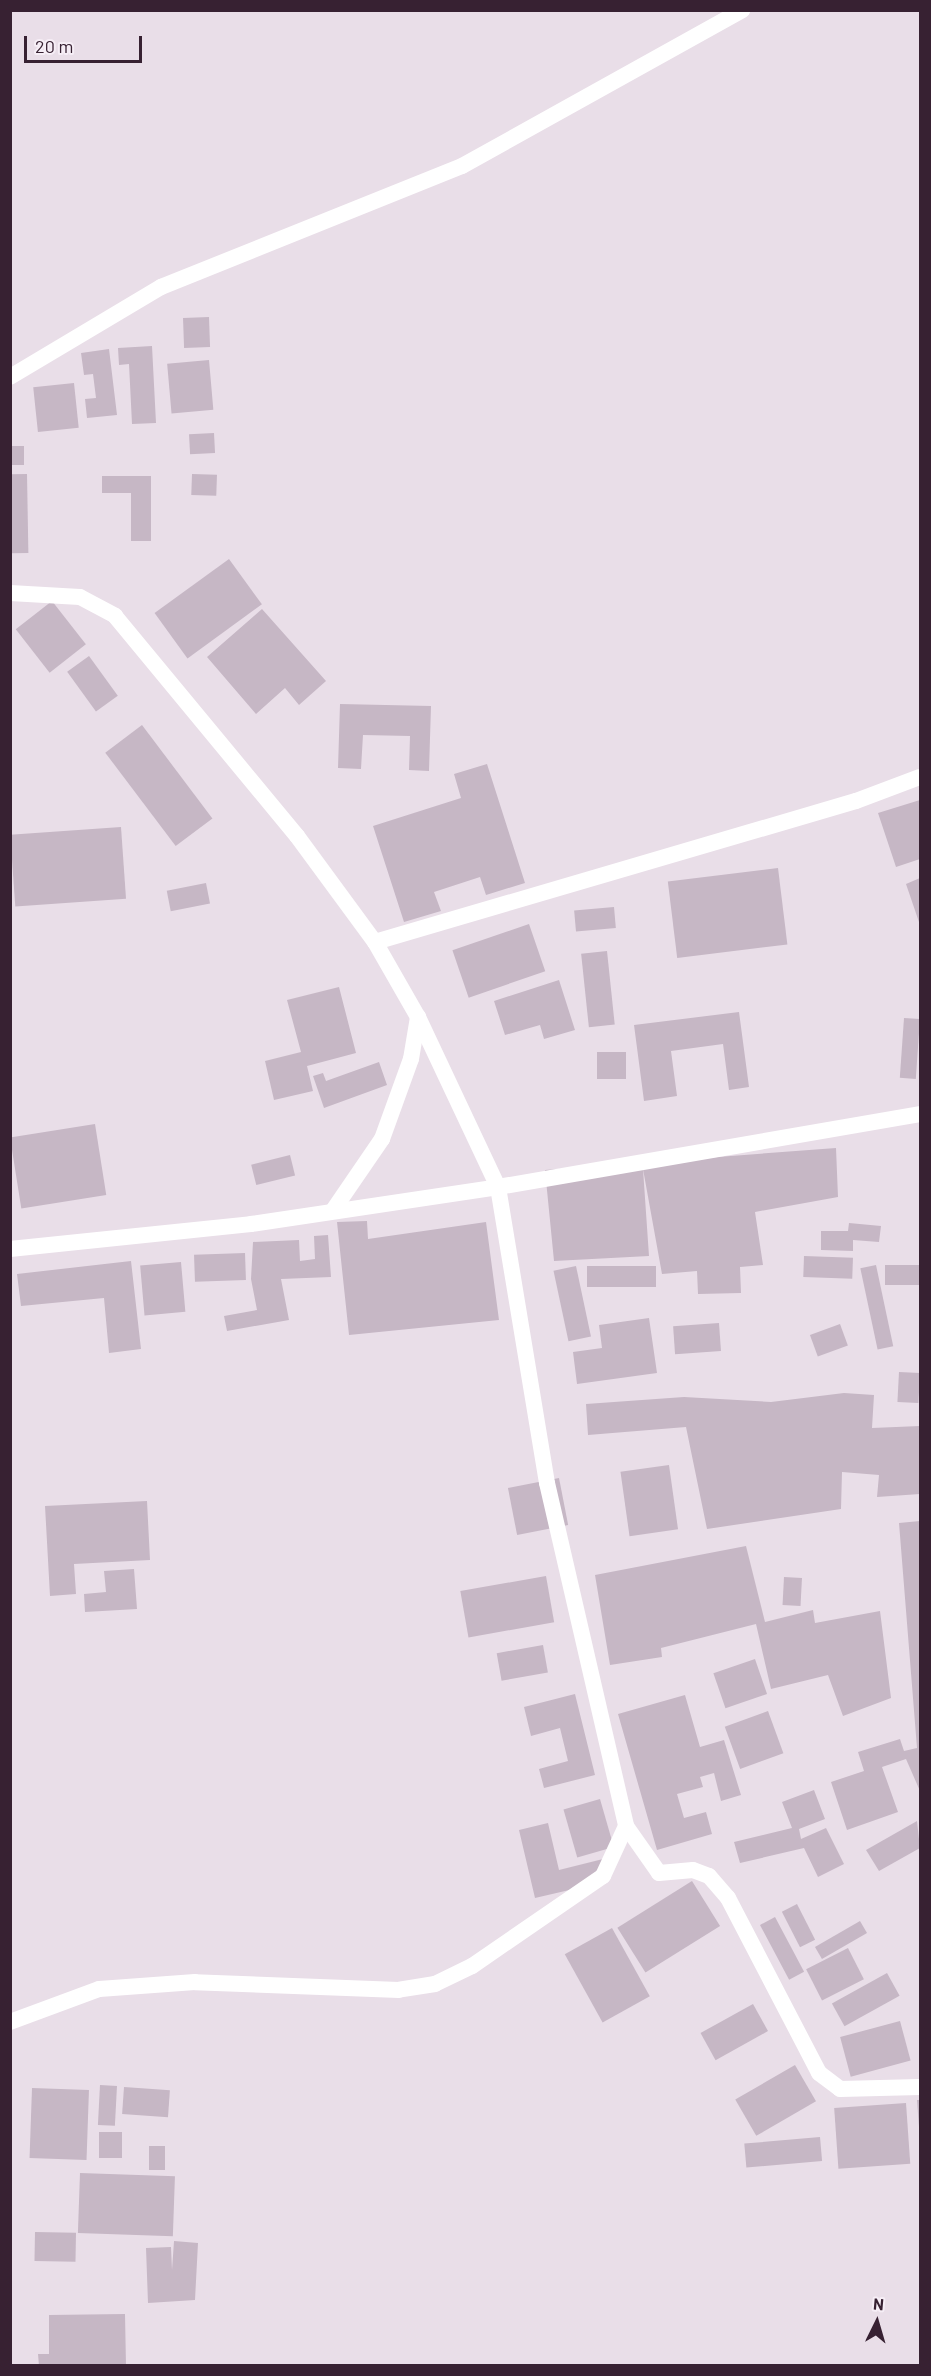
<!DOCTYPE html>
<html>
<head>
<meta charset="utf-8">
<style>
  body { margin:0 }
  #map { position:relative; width:931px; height:2376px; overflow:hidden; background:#e9dee8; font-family:Barlow,sans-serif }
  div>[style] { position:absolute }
  .building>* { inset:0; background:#c6b7c5; transform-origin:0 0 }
  .minor>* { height:16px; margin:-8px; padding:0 8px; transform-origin:8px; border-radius:8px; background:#fff }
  span { translate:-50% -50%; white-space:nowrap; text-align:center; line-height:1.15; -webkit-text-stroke:6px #f6eef6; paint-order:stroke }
  .frame { position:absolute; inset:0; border:12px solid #372132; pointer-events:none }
  .north { position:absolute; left:847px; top:2292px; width:60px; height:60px; -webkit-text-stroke:4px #f6eef6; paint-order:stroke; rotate:5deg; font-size:16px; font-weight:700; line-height:24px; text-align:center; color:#372132 }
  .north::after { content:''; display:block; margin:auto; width:21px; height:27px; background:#372132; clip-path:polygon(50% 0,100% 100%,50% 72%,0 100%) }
  .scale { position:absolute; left:24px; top:36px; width:118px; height:27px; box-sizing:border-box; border:3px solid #372132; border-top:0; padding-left:8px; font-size:18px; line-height:21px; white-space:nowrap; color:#372132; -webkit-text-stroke:4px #f6eef6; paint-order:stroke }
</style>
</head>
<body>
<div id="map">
  <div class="building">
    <i style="left:209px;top:317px;width:30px;height:26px;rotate:88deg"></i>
    <i style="clip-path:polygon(152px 346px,156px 423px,132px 424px,129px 364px,119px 365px,118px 348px)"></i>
    <i style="clip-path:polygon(109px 349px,117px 415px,87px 418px,85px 399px,96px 398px,93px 374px,84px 375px,81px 353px)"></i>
    <i style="left:209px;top:360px;width:50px;height:42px;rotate:85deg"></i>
    <i style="left:74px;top:383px;width:45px;height:41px;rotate:84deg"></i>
    <i style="left:214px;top:433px;width:20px;height:25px;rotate:87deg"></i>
    <i style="left:10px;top:446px;width:14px;height:19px"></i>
    <i style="left:27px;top:474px;width:79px;height:17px;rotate:89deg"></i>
    <i style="left:192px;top:474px;width:25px;height:21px;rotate:2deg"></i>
    <i style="clip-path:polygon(102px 476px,151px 476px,151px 541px,131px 541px,131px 493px,102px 493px)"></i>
    <i style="left:229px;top:559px;width:56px;height:92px;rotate:54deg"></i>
    <i style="left:52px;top:601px;width:55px;height:46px;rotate:52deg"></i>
    <i style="clip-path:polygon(262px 609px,326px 681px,299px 705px,285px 688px,256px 714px,207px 657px)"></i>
    <i style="left:89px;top:656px;width:49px;height:27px;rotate:54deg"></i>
    <i style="clip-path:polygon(340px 704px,431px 706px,429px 771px,409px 770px,410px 736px,363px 735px,361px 769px,338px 768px)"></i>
    <i style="left:142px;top:725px;width:117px;height:46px;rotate:53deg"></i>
    <i style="clip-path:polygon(487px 764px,525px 883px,486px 895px,480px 877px,434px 892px,441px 911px,404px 922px,373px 826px,461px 798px,454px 774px)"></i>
    <i style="clip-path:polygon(920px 800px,920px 859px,896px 867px,878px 813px)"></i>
    <i style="left:121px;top:827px;width:72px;height:111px;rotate:86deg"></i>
    <i style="left:778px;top:868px;width:77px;height:111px;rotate:83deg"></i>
    <i style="clip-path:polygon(920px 878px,920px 925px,906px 884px)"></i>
    <i style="left:206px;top:883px;width:21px;height:40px;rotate:79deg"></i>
    <i style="left:614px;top:907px;width:21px;height:40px;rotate:85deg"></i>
    <i style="left:529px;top:924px;width:50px;height:81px;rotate:71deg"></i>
    <i style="left:607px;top:951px;width:74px;height:26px;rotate:84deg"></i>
    <i style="clip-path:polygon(559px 980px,575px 1030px,544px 1039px,540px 1025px,505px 1035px,494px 1001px)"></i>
    <i style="clip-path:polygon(339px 987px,356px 1053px,307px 1066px,313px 1091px,274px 1100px,265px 1061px,301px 1052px,287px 1000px)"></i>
    <i style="clip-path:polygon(739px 1012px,749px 1087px,729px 1090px,723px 1044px,671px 1051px,677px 1096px,644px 1101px,634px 1025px)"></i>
    <i style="left:904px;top:1018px;width:16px;height:60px;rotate:4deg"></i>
    <i style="left:597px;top:1052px;width:29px;height:27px"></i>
    <i style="clip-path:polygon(379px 1062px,387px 1085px,324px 1108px,313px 1076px,323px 1073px,326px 1081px)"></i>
    <i style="left:95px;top:1124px;width:72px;height:86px;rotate:81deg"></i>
    <i style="clip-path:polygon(836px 1148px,838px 1197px,755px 1212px,763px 1265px,740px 1267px,741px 1293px,698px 1294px,697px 1271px,662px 1274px,643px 1169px,649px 1256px,554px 1261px,545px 1170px)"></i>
    <i style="left:290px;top:1155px;width:21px;height:40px;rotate:76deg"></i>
    <i style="clip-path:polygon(367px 1221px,368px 1239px,486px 1222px,499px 1320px,349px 1335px,337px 1222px)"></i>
    <i style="clip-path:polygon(849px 1223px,881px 1226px,879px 1242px,853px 1240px,853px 1251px,821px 1250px,821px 1231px,848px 1231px)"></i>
    <i style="clip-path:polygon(328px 1235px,331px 1277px,281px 1279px,289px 1320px,227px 1331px,224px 1316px,257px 1310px,251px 1279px,253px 1242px,299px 1240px,300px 1261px,315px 1259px,314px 1236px)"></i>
    <i style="left:245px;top:1253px;width:27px;height:51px;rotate:88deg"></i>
    <i style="left:804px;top:1256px;width:49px;height:21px;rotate:2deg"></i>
    <i style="clip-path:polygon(131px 1261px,141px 1349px,109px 1353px,104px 1298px,21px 1306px,17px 1274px)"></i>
    <i style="left:181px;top:1262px;width:50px;height:41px;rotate:85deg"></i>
    <i style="left:876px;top:1265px;width:83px;height:16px;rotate:78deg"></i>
    <i style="left:885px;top:1265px;width:35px;height:20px"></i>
    <i style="left:576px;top:1266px;width:72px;height:23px;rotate:78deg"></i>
    <i style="left:587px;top:1266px;width:69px;height:21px"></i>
    <i style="clip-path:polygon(649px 1318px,657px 1373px,577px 1384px,573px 1352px,602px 1348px,599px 1325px)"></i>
    <i style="left:719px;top:1323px;width:28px;height:46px;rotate:86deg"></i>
    <i style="left:840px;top:1324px;width:23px;height:32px;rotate:70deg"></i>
    <i style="left:899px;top:1372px;width:21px;height:30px;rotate:3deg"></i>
    <i style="clip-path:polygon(844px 1393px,874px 1395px,872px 1428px,920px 1426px,920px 1494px,877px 1497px,879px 1475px,842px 1472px,841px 1509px,707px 1529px,686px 1427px,588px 1435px,586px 1404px,684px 1397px,771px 1402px)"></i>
    <i style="left:669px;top:1465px;width:65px;height:49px;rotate:82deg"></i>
    <i style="left:559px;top:1478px;width:48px;height:52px;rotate:79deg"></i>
    <i style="clip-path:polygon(147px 1501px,150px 1560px,74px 1564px,76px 1594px,50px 1596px,45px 1506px)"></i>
    <i style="clip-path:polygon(920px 1521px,920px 1791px,906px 1759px,882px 1767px,898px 1812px,847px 1830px,831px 1782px,864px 1771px,858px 1752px,900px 1739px,904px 1751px,917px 1748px,899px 1523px)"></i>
    <i style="clip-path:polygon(746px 1546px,765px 1622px,813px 1610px,815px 1623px,880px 1611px,891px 1698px,843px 1716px,828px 1675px,771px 1689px,756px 1624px,661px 1648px,662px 1657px,610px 1665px,595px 1575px)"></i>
    <i style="clip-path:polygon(134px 1569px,137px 1609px,85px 1612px,84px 1594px,106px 1592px,104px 1571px)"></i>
    <i style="left:546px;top:1576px;width:47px;height:87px;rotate:80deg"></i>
    <i style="left:784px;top:1577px;width:18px;height:28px;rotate:3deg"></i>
    <i style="left:543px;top:1645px;width:28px;height:47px;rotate:80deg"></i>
    <i style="left:755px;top:1659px;width:37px;height:44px;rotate:71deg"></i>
    <i style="clip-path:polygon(575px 1694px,595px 1775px,544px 1788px,539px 1769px,568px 1761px,560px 1728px,531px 1736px,524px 1707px)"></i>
    <i style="clip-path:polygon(685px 1695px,700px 1747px,724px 1740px,741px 1795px,721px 1801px,714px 1773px,700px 1777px,703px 1787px,677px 1794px,684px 1818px,706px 1812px,712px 1834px,657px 1850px,618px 1714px)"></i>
    <i style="left:768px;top:1711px;width:45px;height:46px;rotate:70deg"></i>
    <i style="clip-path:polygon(814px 1790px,825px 1819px,799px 1829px,801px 1839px,826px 1828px,844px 1864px,818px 1877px,804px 1848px,740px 1863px,734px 1842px,792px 1828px,782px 1802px)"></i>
    <i style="left:600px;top:1799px;width:50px;height:38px;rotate:74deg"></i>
    <i style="clip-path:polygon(917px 1821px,920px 1848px,879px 1871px,866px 1850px)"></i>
    <i style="clip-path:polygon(548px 1823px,559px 1870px,603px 1859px,608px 1881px,535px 1898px,519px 1830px)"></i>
    <i style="left:692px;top:1881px;width:53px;height:88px;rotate:58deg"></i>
    <i style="left:797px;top:1904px;width:40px;height:17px;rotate:63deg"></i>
    <i style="left:775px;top:1917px;width:62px;height:17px;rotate:62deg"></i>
    <i style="left:860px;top:1921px;width:14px;height:52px;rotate:60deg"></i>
    <i style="left:612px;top:1928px;width:78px;height:54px;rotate:61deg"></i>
    <i style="left:848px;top:1948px;width:35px;height:47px;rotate:63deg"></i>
    <i style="left:887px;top:1973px;width:26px;height:63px;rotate:61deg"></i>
    <i style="left:753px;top:2004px;width:31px;height:60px;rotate:61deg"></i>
    <i style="left:900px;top:2021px;width:41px;height:62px;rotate:75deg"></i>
    <i style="left:795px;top:2065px;width:42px;height:69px;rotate:60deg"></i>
    <i style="left:100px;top:2085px;width:17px;height:40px;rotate:3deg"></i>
    <i style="left:124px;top:2087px;width:46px;height:27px;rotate:4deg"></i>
    <i style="left:32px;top:2088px;width:57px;height:70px;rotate:2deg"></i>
    <i style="clip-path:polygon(917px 2100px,920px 2100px,920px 2126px,919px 2127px)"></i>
    <i style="left:906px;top:2103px;width:61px;height:72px;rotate:86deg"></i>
    <i style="left:99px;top:2132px;width:23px;height:26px"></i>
    <i style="left:820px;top:2137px;width:24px;height:76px;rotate:85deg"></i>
    <i style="left:149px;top:2146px;width:16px;height:24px"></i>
    <i style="left:80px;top:2173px;width:95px;height:60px;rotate:2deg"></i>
    <i style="left:35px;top:2232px;width:41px;height:29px;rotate:1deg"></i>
    <i style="clip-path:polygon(174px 2241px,198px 2243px,195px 2300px,148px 2303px,146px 2248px,171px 2247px,172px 2270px)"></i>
    <i style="clip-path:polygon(125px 2314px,126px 2366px,39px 2366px,38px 2354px,49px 2354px,49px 2315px)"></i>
  </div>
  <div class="minor">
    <i style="left:10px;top:377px;width:176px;rotate:-30.8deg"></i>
    <i style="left:161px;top:287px;width:324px;rotate:-21.9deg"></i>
    <i style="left:462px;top:166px;width:321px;rotate:-29.1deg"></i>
    <i style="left:10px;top:593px;width:70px;rotate:3.3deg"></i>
    <i style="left:80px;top:597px;width:40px;rotate:28deg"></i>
    <i style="left:115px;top:616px;width:286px;rotate:50.4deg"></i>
    <i style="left:297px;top:836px;width:132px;rotate:53.7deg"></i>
    <i style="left:375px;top:942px;width:86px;rotate:60.2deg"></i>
    <i style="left:418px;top:1017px;width:188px;rotate:64.8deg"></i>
    <i style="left:498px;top:1187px;width:428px;rotate:-9.8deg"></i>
    <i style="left:375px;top:942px;width:501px;rotate:-16.34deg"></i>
    <i style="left:856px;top:801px;width:68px;rotate:-20.6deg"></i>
    <i style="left:334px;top:1209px;width:85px;rotate:-55.6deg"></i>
    <i style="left:382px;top:1139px;width:85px;rotate:-70.1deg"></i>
    <i style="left:411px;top:1059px;width:43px;rotate:-80.5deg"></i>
    <i style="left:10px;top:1249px;width:242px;rotate:-5.9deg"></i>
    <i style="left:251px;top:1224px;width:250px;rotate:-8.5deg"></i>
    <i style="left:498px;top:1187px;width:300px;rotate:80.6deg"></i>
    <i style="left:547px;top:1483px;width:352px;rotate:77deg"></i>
    <i style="left:626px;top:1826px;width:55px;rotate:114.7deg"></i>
    <i style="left:603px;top:1876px;width:159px;rotate:145.5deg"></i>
    <i style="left:472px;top:1966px;width:41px;rotate:154.1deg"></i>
    <i style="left:435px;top:1984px;width:36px;rotate:171deg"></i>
    <i style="left:399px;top:1990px;width:204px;rotate:-177.8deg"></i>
    <i style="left:195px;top:1982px;width:96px;rotate:175.8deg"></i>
    <i style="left:99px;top:1989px;width:95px;rotate:159.7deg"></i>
    <i style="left:626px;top:1826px;width:57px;rotate:54.9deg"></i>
    <i style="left:659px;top:1873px;width:34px;rotate:-5deg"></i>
    <i style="left:693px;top:1870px;width:17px;rotate:21deg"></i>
    <i style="left:709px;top:1876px;width:29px;rotate:49deg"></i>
    <i style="left:728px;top:1898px;width:197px;rotate:62.5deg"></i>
    <i style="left:819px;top:2073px;width:26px;rotate:37deg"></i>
    <i style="left:840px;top:2089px;width:80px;rotate:-1.4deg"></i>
  </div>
  <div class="frame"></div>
  <div class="north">N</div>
  <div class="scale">20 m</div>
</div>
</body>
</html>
